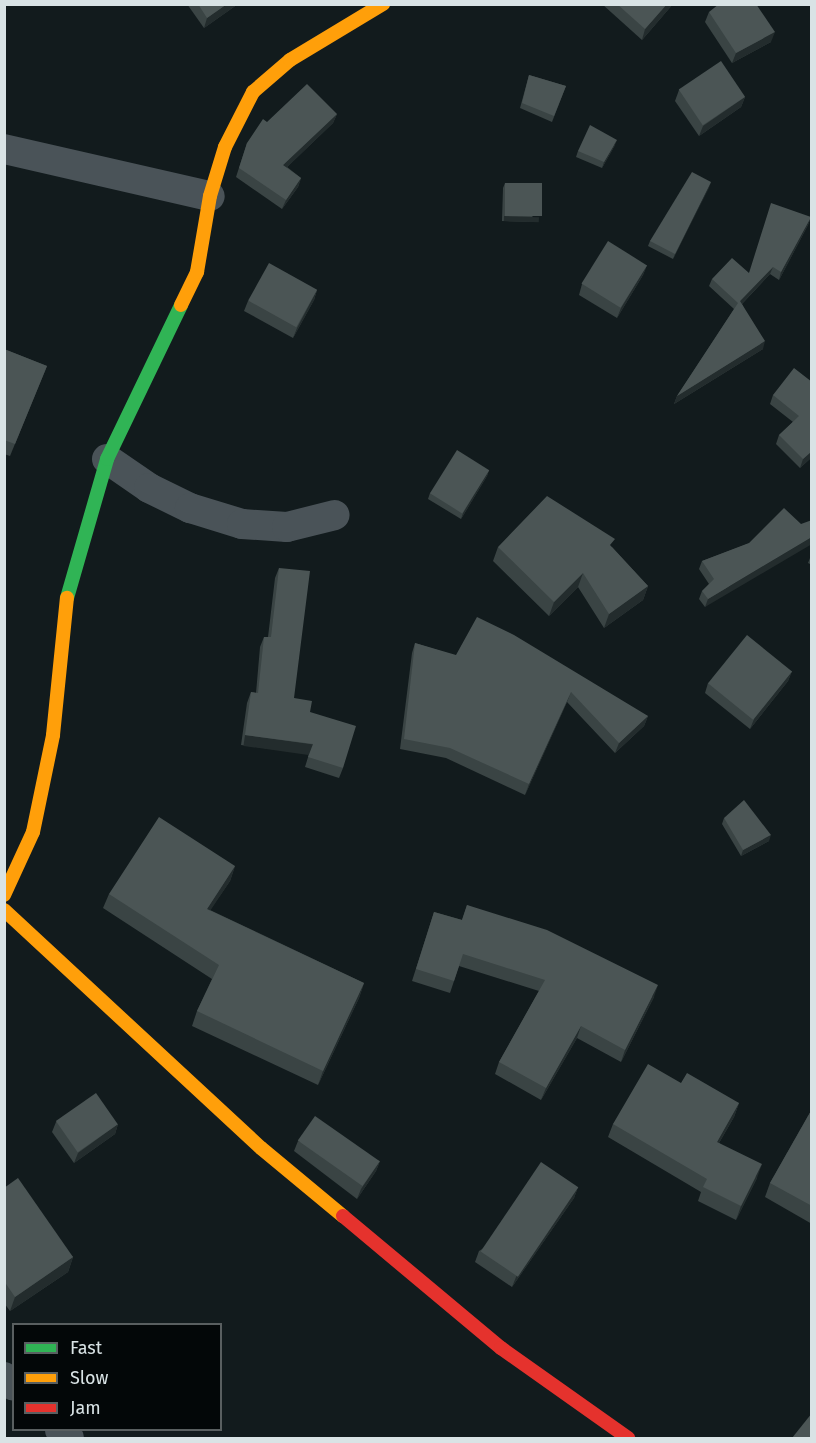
<!DOCTYPE html>
<html>
<head>
<meta charset="utf-8">
<style>
  body { margin:0 }
  #map { position:relative; width:816px; height:1443px; overflow:hidden; background:#121b1d; font-family:"Fira Sans",sans-serif }
  div>[style] { position:absolute }
  .street>* { height:30px; margin:-15px; padding:0 15px; transform-origin:15px; border-radius:15px; background:#4a5358 }
  .fast>* { height:14px; margin:-7px; padding:0 7px; transform-origin:7px; border-radius:7px; background:#30b455 }
  .slow>* { height:14px; margin:-7px; padding:0 7px; transform-origin:7px; border-radius:7px; background:#ff9f0a }
  .jam>* { height:14px; margin:-7px; padding:0 7px; transform-origin:7px; border-radius:7px; background:#e5322d }
  .wall>* { inset:0; background:#3a4444 }
  .shaded-wall>* { inset:0; background:#232c2d; transform-origin:0 0 }
  .building>* { inset:0; background:#4b5555; transform-origin:0 0 }
  span { translate:-50% -50%; white-space:nowrap; text-align:center; line-height:1.15; -webkit-text-stroke:6px #030708; paint-order:stroke }
  .frame { position:absolute; inset:0; border:6px solid #d9e3e5; pointer-events:none }
  .legend { position:absolute; left:12px; top:1323px; width:210px; height:108px; box-sizing:border-box; background:#030708; border:2px solid #595f60; margin:0; padding:8px 10px; list-style:none; font-size:18px; color:#d9e3e5 }
  .legend li { display:flex; align-items:center; gap:12px; height:30px }
  .legend b { width:30px; border:2px solid #595f60 }
</style>
</head>
<body>
<div id="map">
  <div class="street">
    <i style="left:4px;top:149px;width:211px;rotate:12.9deg"></i>
    <i style="left:107px;top:459px;width:51px;rotate:34.6deg"></i>
    <i style="left:149px;top:488px;width:46px;rotate:26deg"></i>
    <i style="left:190px;top:508px;width:54px;rotate:17.1deg"></i>
    <i style="left:242px;top:524px;width:45px;rotate:3.8deg"></i>
    <i style="left:287px;top:527px;width:49px;rotate:-14deg"></i>
    <i style="left:4px;top:1377px;width:13px;rotate:42deg"></i>
    <i style="left:60px;top:1430px;width:12px;rotate:42deg"></i>
  </div>
  <div class="fast">
    <i style="left:67px;top:598px;width:145px;rotate:-73.9deg"></i>
    <i style="left:107px;top:459px;width:171px;rotate:-64.3deg"></i>
  </div>
  <div class="slow">
    <i style="left:181px;top:305px;width:37px;rotate:-64deg"></i>
    <i style="left:197px;top:272px;width:77px;rotate:-80.3deg"></i>
    <i style="left:210px;top:196px;width:51px;rotate:-73deg"></i>
    <i style="left:225px;top:147px;width:62px;rotate:-63deg"></i>
    <i style="left:253px;top:92px;width:49px;rotate:-40.9deg"></i>
    <i style="left:290px;top:60px;width:109px;rotate:-31.1deg"></i>
    <i style="left:4px;top:895px;width:69px;rotate:-65.3deg"></i>
    <i style="left:33px;top:832px;width:99px;rotate:-78.3deg"></i>
    <i style="left:53px;top:735px;width:138px;rotate:-84.2deg"></i>
    <i style="left:4px;top:910px;width:350px;rotate:42.8deg"></i>
    <i style="left:261px;top:1148px;width:107px;rotate:39.7deg"></i>
  </div>
  <div class="jam">
    <i style="left:343px;top:1216px;width:206px;rotate:39.9deg"></i>
    <i style="left:501px;top:1348px;width:156px;rotate:35.3deg"></i>
  </div>
  <div class="wall">
    <i style="clip-path:polygon(187px 4px,238px 4px,204px 28px)"></i>
    <i style="clip-path:polygon(602px 4px,673px 4px,642px 40px)"></i>
    <i style="clip-path:polygon(709px 12px,771px 42px,732px 63px,705px 22px)"></i>
    <i style="clip-path:polygon(529px 75px,566px 86px,552px 122px,520px 108px)"></i>
    <i style="clip-path:polygon(679px 90px,745px 97px,741px 107px,699px 136px,675px 101px)"></i>
    <i style="clip-path:polygon(337px 114px,333px 123px,287px 167px,301px 178px,298px 187px,282px 209px,236px 177px,247px 143px)"></i>
    <i style="clip-path:polygon(615px 145px,602px 168px,576px 157px,578px 151px)"></i>
    <i style="clip-path:polygon(711px 182px,673px 259px,648px 246px,650px 241px)"></i>
    <i style="clip-path:polygon(505px 183px,537px 222px,502px 221px,503px 188px)"></i>
    <i style="clip-path:polygon(811px 217px,808px 225px,779px 280px,770px 274px,742px 304px,763px 349px,674px 404px,677px 396px,734px 309px,709px 286px,712px 279px,749px 273px)"></i>
    <i style="clip-path:polygon(647px 265px,643px 275px,617px 318px,579px 295px,582px 284px)"></i>
    <i style="clip-path:polygon(317px 290px,314px 300px,293px 338px,244px 311px,248px 301px)"></i>
    <i style="clip-path:polygon(4px 349px,47px 366px,10px 456px,4px 454px)"></i>
    <i style="clip-path:polygon(812px 382px,812px 457px,800px 468px,776px 444px,779px 435px,793px 422px,770px 404px,773px 395px)"></i>
    <i style="clip-path:polygon(489px 470px,487px 476px,461px 519px,428px 499px,430px 493px)"></i>
    <i style="clip-path:polygon(801px 524px,705px 607px,699px 599px,702px 591px,709px 584px,699px 569px,702px 561px)"></i>
    <i style="clip-path:polygon(498px 547px,612px 547px,648px 586px,643px 600px,604px 628px,578px 587px,549px 616px,493px 561px)"></i>
    <i style="clip-path:polygon(812px 553px,812px 565px,808px 563px)"></i>
    <i style="clip-path:polygon(279px 568px,294px 698px,310px 712px,343px 768px,339px 778px,305px 767px,309px 754px,241px 745px,247px 703px,251px 692px,256px 693px,260px 647px,264px 637px,268px 637px,275px 578px)"></i>
    <i style="clip-path:polygon(415px 643px,648px 716px,644px 726px,615px 753px,567px 702px,525px 795px,446px 758px,400px 749px,412px 653px)"></i>
    <i style="clip-path:polygon(792px 671px,788px 681px,750px 729px,705px 693px,708px 683px)"></i>
    <i style="clip-path:polygon(724px 818px,769px 841px,741px 856px,722px 824px)"></i>
    <i style="clip-path:polygon(235px 866px,230px 881px,210px 910px,364px 983px,359px 998px,318px 1085px,192px 1026px,197px 1011px,212px 979px,103px 908px,109px 894px)"></i>
    <i style="clip-path:polygon(467px 905px,654px 997px,621px 1062px,577px 1038px,541px 1100px,495px 1074px,499px 1062px,539px 991px,459px 966px,450px 993px,412px 981px,434px 912px,462px 920px)"></i>
    <i style="clip-path:polygon(681px 1083px,739px 1103px,734px 1117px,719px 1143px,757px 1178px,736px 1220px,698px 1201px,701px 1192px,608px 1137px,613px 1124px)"></i>
    <i style="clip-path:polygon(812px 1109px,812px 1224px,765px 1197px,770px 1183px)"></i>
    <i style="clip-path:polygon(56px 1122px,118px 1124px,115px 1134px,74px 1163px,52px 1132px)"></i>
    <i style="clip-path:polygon(298px 1141px,380px 1161px,376px 1171px,357px 1199px,294px 1151px)"></i>
    <i style="clip-path:polygon(578px 1187px,574px 1198px,512px 1287px,475px 1262px,479px 1251px)"></i>
    <i style="clip-path:polygon(4px 1188px,73px 1257px,68px 1272px,10px 1311px,4px 1303px)"></i>
  </div>
  <div class="shaded-wall">
    <i style="clip-path:polygon(227px 4px,238px 4px,204px 28px,207px 18px)"></i>
    <i style="clip-path:polygon(667px 4px,673px 4px,642px 40px,645px 29px)"></i>
    <i style="clip-path:polygon(775px 32px,771px 42px,732px 63px,736px 53px)"></i>
    <i style="clip-path:polygon(745px 97px,741px 107px,699px 136px,703px 126px)"></i>
    <i style="clip-path:polygon(337px 114px,333px 123px,280px 174px,283px 165px)"></i>
    <i style="clip-path:polygon(617px 140px,615px 145px,602px 168px,604px 162px)"></i>
    <i style="clip-path:polygon(301px 178px,298px 187px,282px 209px,286px 200px)"></i>
    <i style="clip-path:polygon(711px 182px,709px 188px,673px 259px,675px 254px)"></i>
    <i style="left:504px;top:216px;width:35px;height:5px;rotate:2deg"></i>
    <i style="clip-path:polygon(811px 217px,808px 225px,779px 280px,781px 272px)"></i>
    <i style="clip-path:polygon(647px 265px,643px 275px,617px 318px,621px 308px)"></i>
    <i style="clip-path:polygon(773px 267px,770px 274px,737px 309px,740px 301px)"></i>
    <i style="clip-path:polygon(317px 290px,314px 300px,293px 338px,297px 328px)"></i>
    <i style="clip-path:polygon(765px 341px,763px 349px,674px 404px,677px 396px)"></i>
    <i style="clip-path:polygon(812px 451px,812px 457px,800px 468px,803px 459px)"></i>
    <i style="clip-path:polygon(489px 470px,487px 476px,461px 519px,463px 513px)"></i>
    <i style="clip-path:polygon(812px 537px,812px 544px,705px 607px,708px 599px)"></i>
    <i style="clip-path:polygon(583px 573px,578px 587px,549px 616px,554px 602px)"></i>
    <i style="clip-path:polygon(648px 586px,643px 600px,604px 628px,609px 614px)"></i>
    <i style="clip-path:polygon(792px 671px,788px 681px,750px 729px,754px 719px)"></i>
    <i style="clip-path:polygon(571px 692px,567px 702px,525px 795px,529px 784px)"></i>
    <i style="clip-path:polygon(648px 716px,644px 726px,615px 753px,619px 743px)"></i>
    <i style="left:245px;top:735px;width:69px;height:11px;rotate:8deg"></i>
    <i style="clip-path:polygon(771px 835px,769px 841px,741px 856px,743px 850px)"></i>
    <i style="clip-path:polygon(235px 866px,230px 881px,202px 923px,207px 909px)"></i>
    <i style="clip-path:polygon(364px 983px,359px 998px,318px 1085px,323px 1071px)"></i>
    <i style="clip-path:polygon(658px 985px,654px 997px,621px 1062px,625px 1050px)"></i>
    <i style="clip-path:polygon(581px 1026px,577px 1038px,541px 1100px,546px 1088px)"></i>
    <i style="clip-path:polygon(739px 1103px,734px 1117px,712px 1155px,717px 1142px)"></i>
    <i style="clip-path:polygon(118px 1124px,115px 1134px,74px 1163px,78px 1153px)"></i>
    <i style="clip-path:polygon(380px 1161px,376px 1171px,357px 1199px,361px 1189px)"></i>
    <i style="clip-path:polygon(762px 1164px,757px 1178px,736px 1220px,741px 1206px)"></i>
    <i style="clip-path:polygon(578px 1187px,574px 1198px,512px 1287px,516px 1277px)"></i>
    <i style="clip-path:polygon(73px 1257px,68px 1272px,10px 1311px,15px 1297px)"></i>
  </div>
  <div class="building">
    <i style="clip-path:polygon(198px 4px,227px 4px,207px 18px)"></i>
    <i style="clip-path:polygon(617px 4px,667px 4px,645px 29px)"></i>
    <i style="clip-path:polygon(719px 4px,756px 4px,775px 32px,736px 53px,709px 12px)"></i>
    <i style="left:721px;top:61px;width:43px;height:51px;rotate:56deg"></i>
    <i style="clip-path:polygon(529px 75px,566px 86px,554px 116px,522px 103px)"></i>
    <i style="clip-path:polygon(307px 84px,337px 114px,283px 165px,301px 178px,286px 200px,239px 168px,247px 143px,263px 119px,267px 122px)"></i>
    <i style="clip-path:polygon(590px 125px,617px 140px,604px 162px,578px 151px)"></i>
    <i style="clip-path:polygon(692px 172px,711px 182px,675px 254px,650px 241px)"></i>
    <i style="left:505px;top:183px;width:37px;height:33px"></i>
    <i style="clip-path:polygon(771px 203px,811px 217px,781px 272px,773px 267px,740px 301px,765px 341px,677px 396px,738px 303px,712px 279px,732px 258px,749px 273px)"></i>
    <i style="left:608px;top:241px;width:46px;height:50px;rotate:32deg"></i>
    <i style="left:269px;top:263px;width:55px;height:43px;rotate:29deg"></i>
    <i style="clip-path:polygon(4px 349px,47px 366px,15px 444px,4px 440px)"></i>
    <i style="clip-path:polygon(794px 368px,812px 382px,812px 451px,803px 459px,779px 435px,799px 416px,773px 395px)"></i>
    <i style="left:457px;top:450px;width:38px;height:51px;rotate:32deg"></i>
    <i style="clip-path:polygon(547px 496px,615px 539px,610px 545px,648px 586px,609px 614px,583px 573px,554px 602px,498px 547px)"></i>
    <i style="clip-path:polygon(784px 508px,801px 524px,812px 520px,812px 537px,708px 599px,702px 591px,714px 579px,702px 561px,749px 543px)"></i>
    <i style="clip-path:polygon(279px 568px,310px 571px,294px 698px,312px 701px,310px 712px,356px 726px,343px 768px,308px 757px,313px 744px,245px 735px,251px 692px,258px 693px,264px 637px,271px 637px)"></i>
    <i style="clip-path:polygon(477px 617px,514px 635px,648px 716px,619px 743px,571px 692px,529px 784px,450px 748px,404px 739px,415px 643px,456px 655px)"></i>
    <i style="left:747px;top:635px;width:58px;height:62px;rotate:39deg"></i>
    <i style="clip-path:polygon(744px 800px,771px 835px,743px 850px,724px 818px)"></i>
    <i style="clip-path:polygon(159px 817px,235px 866px,207px 909px,364px 983px,323px 1071px,197px 1011px,219px 965px,109px 894px)"></i>
    <i style="clip-path:polygon(467px 905px,547px 930px,658px 985px,625px 1050px,581px 1026px,546px 1088px,499px 1062px,545px 980px,463px 954px,454px 981px,416px 969px,434px 912px,462px 920px)"></i>
    <i style="clip-path:polygon(648px 1064px,681px 1083px,687px 1073px,739px 1103px,717px 1142px,762px 1164px,741px 1206px,703px 1187px,707px 1179px,613px 1124px)"></i>
    <i style="left:96px;top:1093px;width:38px;height:49px;rotate:55deg"></i>
    <i style="clip-path:polygon(812px 1109px,812px 1206px,770px 1183px)"></i>
    <i style="left:315px;top:1116px;width:79px;height:30px;rotate:35deg"></i>
    <i style="left:541px;top:1162px;width:45px;height:108px;rotate:34deg"></i>
    <i style="clip-path:polygon(18px 1178px,73px 1257px,15px 1297px,4px 1281px,4px 1188px)"></i>
    <i style="clip-path:polygon(812px 1413px,812px 1438px,792px 1438px)"></i>
  </div>
  <div class="frame"></div>
  <ul class="legend">
  <li><b style="height:8px;background:#30b455"></b>Fast</li>
  <li><b style="height:8px;background:#ff9f0a"></b>Slow</li>
  <li><b style="height:8px;background:#e5322d"></b>Jam</li>
  </ul>
</div>
</body>
</html>
